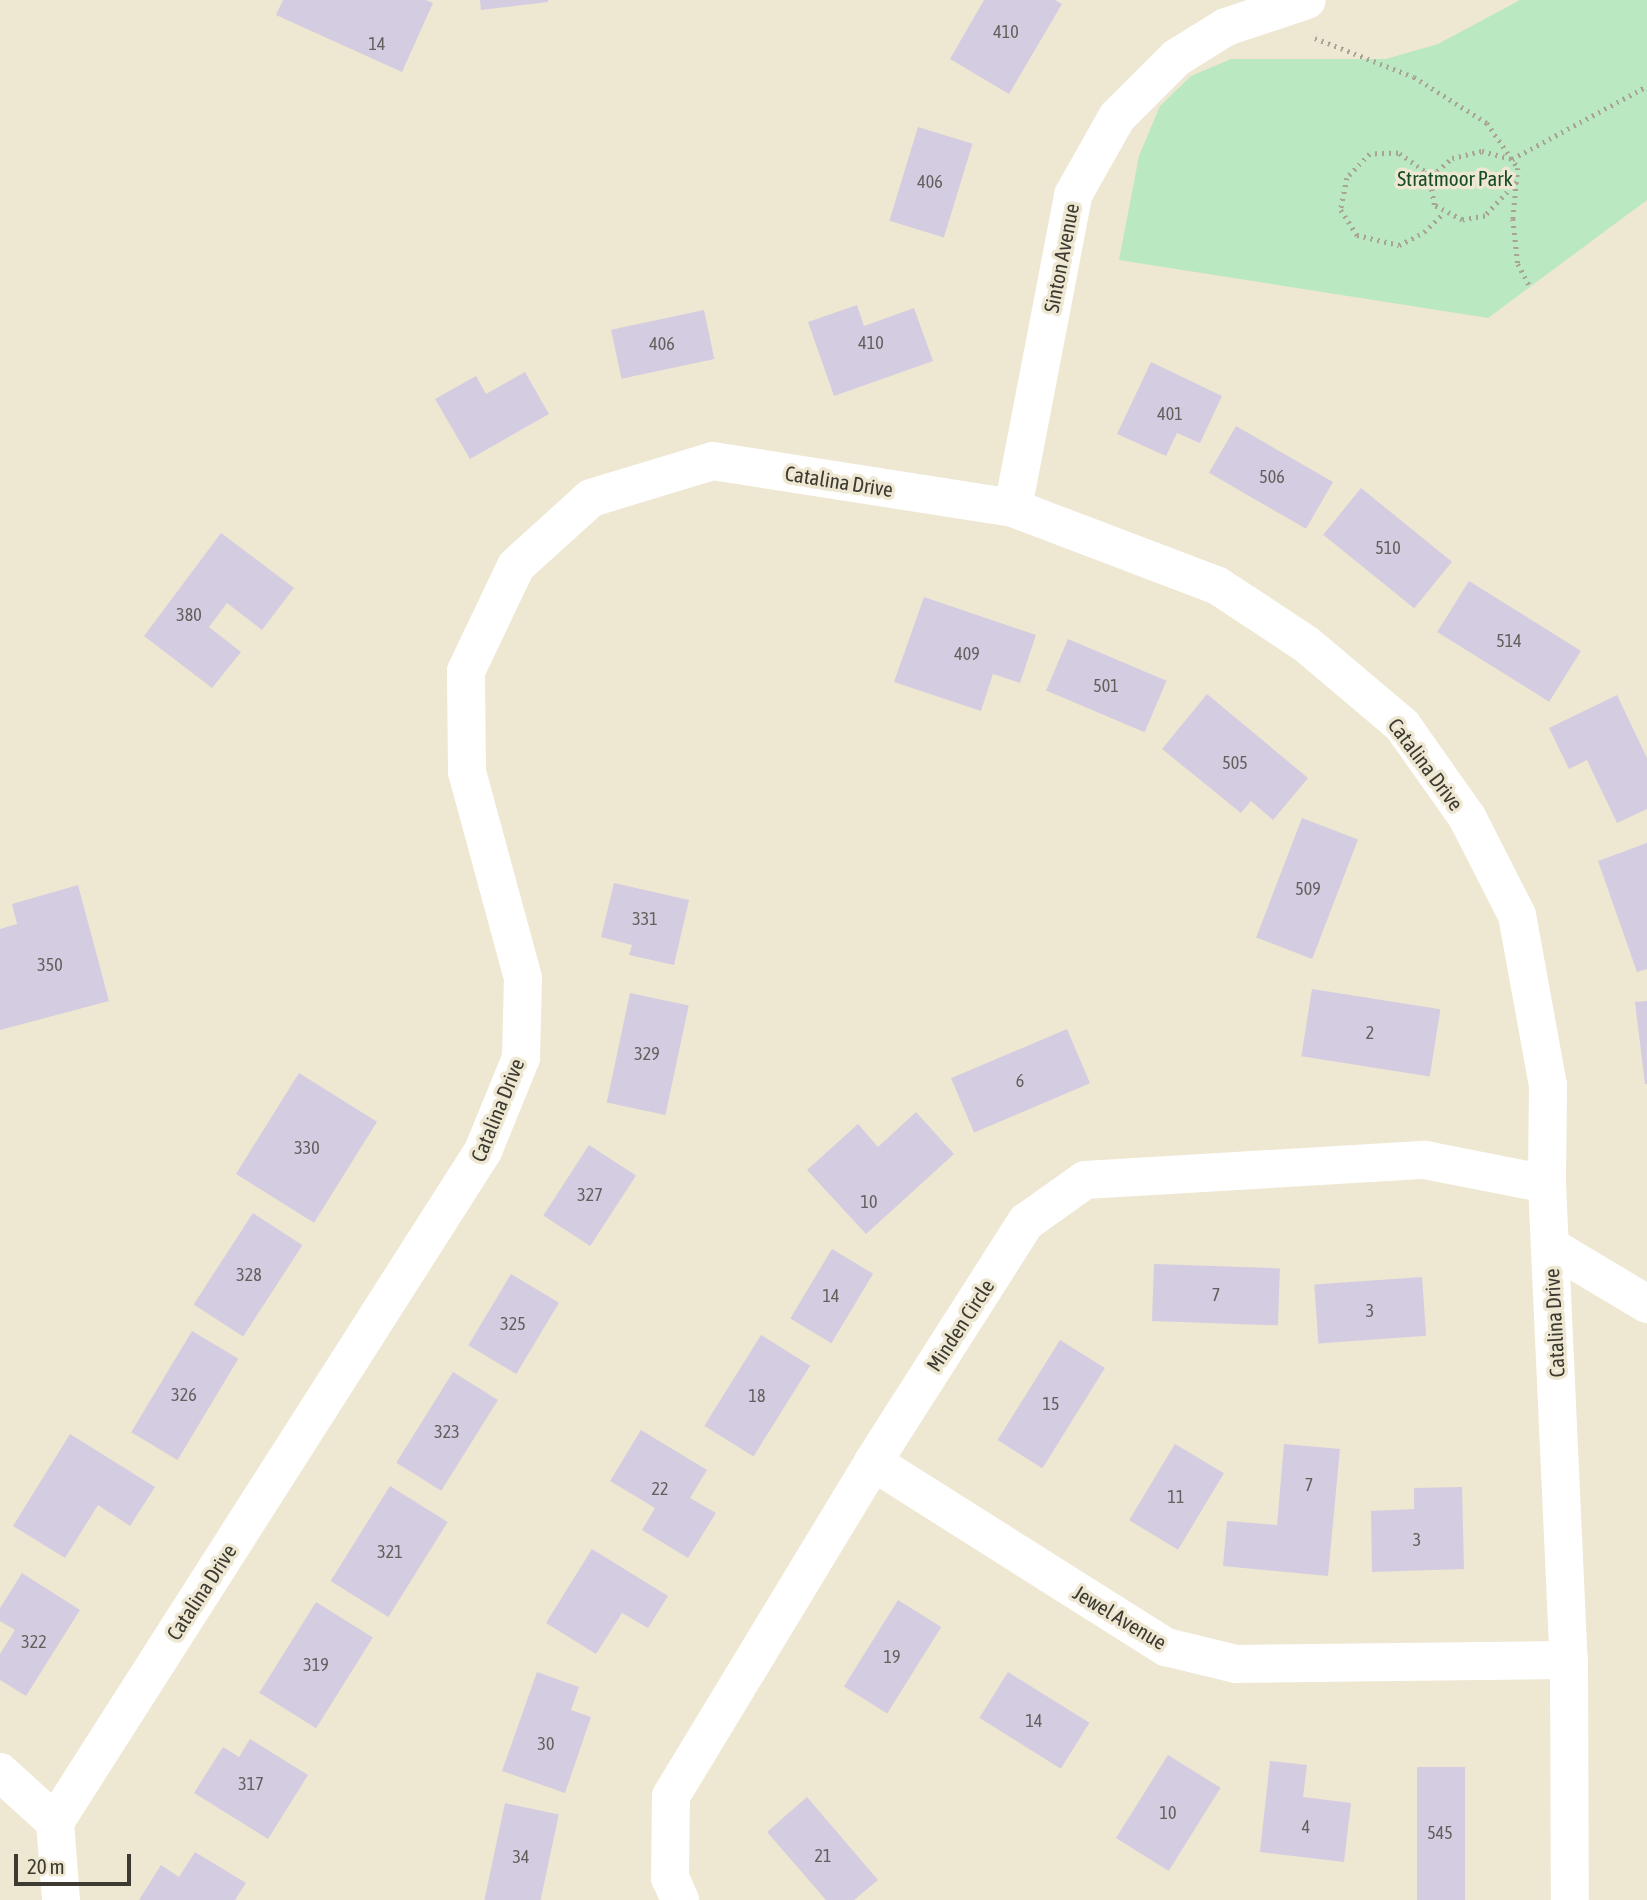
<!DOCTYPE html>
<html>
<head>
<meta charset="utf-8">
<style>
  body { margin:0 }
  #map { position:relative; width:1647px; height:1900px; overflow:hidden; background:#eee7d2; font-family:"Asap Condensed",sans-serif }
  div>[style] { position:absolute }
  .green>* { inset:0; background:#bae8c0 }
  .building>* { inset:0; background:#d4cde1; transform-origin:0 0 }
  .path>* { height:4.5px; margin-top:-2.25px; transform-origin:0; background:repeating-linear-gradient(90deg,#a9a393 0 2px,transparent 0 7px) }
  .street>* { height:38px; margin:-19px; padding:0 19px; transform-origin:19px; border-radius:19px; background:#fff }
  span { translate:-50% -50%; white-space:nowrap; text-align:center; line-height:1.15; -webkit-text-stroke:7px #eee7d2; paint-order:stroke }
  .number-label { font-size:18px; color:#635f5e }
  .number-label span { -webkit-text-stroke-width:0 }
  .park-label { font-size:21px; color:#144c23 }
  .street-label { font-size:21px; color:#3d3a32 }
  .scale { position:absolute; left:14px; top:1854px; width:117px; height:32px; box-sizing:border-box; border:4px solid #3d3a32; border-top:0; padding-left:9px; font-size:21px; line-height:24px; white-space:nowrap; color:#3d3a32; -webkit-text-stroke:5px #eee7d2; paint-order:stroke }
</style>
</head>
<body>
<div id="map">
  <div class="green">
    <i style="clip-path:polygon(1520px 0,1647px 0,1647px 200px,1488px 318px,1119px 260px,1139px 156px,1160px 106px,1191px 76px,1231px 59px,1386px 59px,1438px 44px)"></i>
  </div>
  <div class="building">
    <i style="clip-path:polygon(283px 0,426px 0,433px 3px,402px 72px,276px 15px)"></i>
    <i style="clip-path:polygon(480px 0,548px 0,548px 2px,481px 10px)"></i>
    <i style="clip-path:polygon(984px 0,1055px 0,1062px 4px,1009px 94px,950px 59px)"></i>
    <i style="left:918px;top:127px;width:57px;height:98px;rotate:17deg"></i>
    <i style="clip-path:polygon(857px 305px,864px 326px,914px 308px,933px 361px,834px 396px,808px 322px)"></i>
    <i style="left:704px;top:310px;width:50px;height:95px;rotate:78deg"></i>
    <i style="clip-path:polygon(1151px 362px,1222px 396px,1200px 443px,1177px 433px,1166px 456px,1117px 434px)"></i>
    <i style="clip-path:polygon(525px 372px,549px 414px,470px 459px,435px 399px,476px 376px,486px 394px)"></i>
    <i style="left:1236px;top:426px;width:112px;height:54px;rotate:30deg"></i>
    <i style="left:1361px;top:488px;width:117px;height:60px;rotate:39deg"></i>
    <i style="clip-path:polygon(221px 533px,294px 588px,262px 630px,227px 603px,209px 627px,241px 652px,212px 688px,144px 636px)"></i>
    <i style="left:1469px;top:581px;width:132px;height:60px;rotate:32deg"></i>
    <i style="clip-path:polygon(924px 597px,1036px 635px,1020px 683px,993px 674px,981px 711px,894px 682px)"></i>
    <i style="left:1068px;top:639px;width:107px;height:56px;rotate:23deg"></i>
    <i style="clip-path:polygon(1207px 694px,1308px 778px,1273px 820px,1251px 801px,1241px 813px,1162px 749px)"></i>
    <i style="clip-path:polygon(1617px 695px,1647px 758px,1647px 809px,1617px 823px,1587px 760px,1569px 769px,1549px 728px)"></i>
    <i style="left:1302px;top:818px;width:60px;height:128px;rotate:21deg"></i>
    <i style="clip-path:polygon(1647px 843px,1647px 969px,1637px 972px,1598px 861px)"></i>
    <i style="clip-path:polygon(614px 883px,689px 900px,674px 965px,629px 955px,632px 945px,601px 937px)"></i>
    <i style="clip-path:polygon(78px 885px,109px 1001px,0 1030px,0 929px,17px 924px,12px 904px)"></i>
    <i style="left:1312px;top:989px;width:130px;height:68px;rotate:9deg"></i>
    <i style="left:630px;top:993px;width:60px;height:112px;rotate:12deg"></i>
    <i style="clip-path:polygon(1647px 1001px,1647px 1084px,1645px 1084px,1635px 1002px)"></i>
    <i style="left:1067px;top:1029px;width:59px;height:126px;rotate:67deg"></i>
    <i style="left:299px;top:1073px;width:92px;height:119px;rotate:32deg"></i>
    <i style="clip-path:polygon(916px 1112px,954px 1154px,866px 1234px,807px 1170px,858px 1124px,878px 1147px)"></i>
    <i style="left:589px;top:1145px;width:56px;height:84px;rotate:33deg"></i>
    <i style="left:253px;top:1213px;width:59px;height:109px;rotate:33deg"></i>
    <i style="left:832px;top:1249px;width:48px;height:81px;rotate:31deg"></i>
    <i style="left:1154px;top:1264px;width:126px;height:57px;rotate:2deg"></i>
    <i style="left:511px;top:1274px;width:56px;height:83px;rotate:31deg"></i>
    <i style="left:1422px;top:1277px;width:59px;height:108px;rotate:86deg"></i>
    <i style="left:192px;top:1331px;width:54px;height:118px;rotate:31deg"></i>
    <i style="left:761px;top:1335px;width:58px;height:107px;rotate:32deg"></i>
    <i style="left:1060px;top:1340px;width:53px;height:118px;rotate:32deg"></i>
    <i style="left:453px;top:1372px;width:53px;height:107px;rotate:32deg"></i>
    <i style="clip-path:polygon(641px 1430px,707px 1470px,690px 1498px,716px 1513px,688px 1558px,642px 1530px,655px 1508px,610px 1481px)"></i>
    <i style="clip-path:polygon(70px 1434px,155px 1487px,130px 1526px,98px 1505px,65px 1558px,13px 1526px)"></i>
    <i style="left:1175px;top:1444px;width:57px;height:89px;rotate:31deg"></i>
    <i style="clip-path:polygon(1284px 1444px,1340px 1449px,1328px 1576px,1223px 1566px,1227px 1521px,1277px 1525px)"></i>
    <i style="left:390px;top:1486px;width:68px;height:112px;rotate:32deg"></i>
    <i style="clip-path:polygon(1462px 1487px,1464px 1569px,1372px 1572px,1371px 1511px,1414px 1509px,1414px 1488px)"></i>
    <i style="clip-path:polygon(592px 1549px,668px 1596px,648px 1628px,622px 1613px,596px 1654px,546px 1623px)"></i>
    <i style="clip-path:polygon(22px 1573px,80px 1610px,26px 1696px,0 1680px,0 1654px,15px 1630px,0 1621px,0 1608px)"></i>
    <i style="left:898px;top:1600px;width:51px;height:102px;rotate:32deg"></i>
    <i style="left:316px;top:1602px;width:67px;height:107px;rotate:32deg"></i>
    <i style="clip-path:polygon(537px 1672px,579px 1687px,571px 1710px,591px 1717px,565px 1793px,502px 1771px)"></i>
    <i style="left:1008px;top:1672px;width:96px;height:54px;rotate:32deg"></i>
    <i style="clip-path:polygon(250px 1739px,308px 1775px,268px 1839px,194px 1793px,223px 1747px,239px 1757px)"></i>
    <i style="left:1168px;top:1755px;width:62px;height:98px;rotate:32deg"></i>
    <i style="clip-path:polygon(1270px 1761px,1307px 1765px,1303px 1797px,1351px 1803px,1344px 1862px,1260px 1852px)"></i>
    <i style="left:1417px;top:1767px;width:48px;height:133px"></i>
    <i style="clip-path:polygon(807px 1797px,878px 1880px,854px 1900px,826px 1900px,767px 1832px)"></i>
    <i style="left:505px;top:1803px;width:55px;height:99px;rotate:12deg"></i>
    <i style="clip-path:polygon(195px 1852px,246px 1883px,235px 1900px,139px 1900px,161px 1865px,179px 1877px)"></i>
  </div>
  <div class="path">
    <i style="left:1315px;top:38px;width:106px;rotate:21.5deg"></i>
    <i style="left:1414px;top:77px;width:86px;rotate:32.2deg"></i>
    <i style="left:1487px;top:123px;width:55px;rotate:55.4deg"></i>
    <i style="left:1518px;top:168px;width:51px;rotate:95.6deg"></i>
    <i style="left:1513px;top:219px;width:45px;rotate:83.7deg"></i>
    <i style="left:1518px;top:264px;width:26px;rotate:62deg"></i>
    <i style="left:1517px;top:182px;width:47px;rotate:133.3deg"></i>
    <i style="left:1485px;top:216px;width:23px;rotate:170deg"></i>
    <i style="left:1462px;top:220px;width:32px;rotate:-152deg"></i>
    <i style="left:1434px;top:205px;width:19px;rotate:-99deg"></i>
    <i style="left:1431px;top:186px;width:16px;rotate:-68deg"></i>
    <i style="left:1437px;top:171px;width:20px;rotate:-41deg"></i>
    <i style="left:1452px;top:158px;width:31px;rotate:-13deg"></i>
    <i style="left:1482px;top:151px;width:31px;rotate:15deg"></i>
    <i style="left:1512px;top:159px;width:153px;rotate:-28.4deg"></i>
    <i style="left:1431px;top:186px;width:17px;rotate:-115deg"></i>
    <i style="left:1424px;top:171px;width:32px;rotate:-145deg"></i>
    <i style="left:1398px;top:153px;width:28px;rotate:178deg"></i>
    <i style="left:1370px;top:154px;width:33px;rotate:134deg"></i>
    <i style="left:1347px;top:178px;width:33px;rotate:101deg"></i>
    <i style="left:1341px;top:210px;width:30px;rotate:57deg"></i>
    <i style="left:1357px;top:235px;width:43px;rotate:13.4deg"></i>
    <i style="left:1399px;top:245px;width:28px;rotate:-27deg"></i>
    <i style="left:1424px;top:232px;width:28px;rotate:-44deg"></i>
  </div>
  <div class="street">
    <i style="left:1013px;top:508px;width:319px;rotate:-79.1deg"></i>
    <i style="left:1073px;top:195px;width:90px;rotate:-60.6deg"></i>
    <i style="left:1117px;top:117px;width:83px;rotate:-45deg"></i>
    <i style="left:1176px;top:58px;width:59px;rotate:-31.8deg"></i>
    <i style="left:1226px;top:27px;width:85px;rotate:-18.4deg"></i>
    <i style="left:1550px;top:1246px;width:113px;rotate:30.9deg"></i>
    <i style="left:873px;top:1462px;width:347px;rotate:32.3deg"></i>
    <i style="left:1166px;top:1647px;width:72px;rotate:13.7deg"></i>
    <i style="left:1236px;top:1664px;width:333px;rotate:-0.7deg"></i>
    <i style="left:0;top:1772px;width:74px;rotate:42.3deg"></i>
    <i style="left:55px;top:1822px;width:796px;rotate:-57.47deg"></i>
    <i style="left:483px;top:1151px;width:100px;rotate:-67.8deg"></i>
    <i style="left:521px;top:1058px;width:80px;rotate:-88.6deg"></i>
    <i style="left:523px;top:978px;width:213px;rotate:-105.2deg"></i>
    <i style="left:467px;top:772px;width:101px;rotate:-90.6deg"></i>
    <i style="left:466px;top:671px;width:116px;rotate:-64.5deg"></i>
    <i style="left:516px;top:566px;width:101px;rotate:-42.2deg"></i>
    <i style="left:591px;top:498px;width:127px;rotate:-16.9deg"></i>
    <i style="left:713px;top:461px;width:304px;rotate:8.9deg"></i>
    <i style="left:1013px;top:508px;width:219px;rotate:20.8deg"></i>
    <i style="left:1218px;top:586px;width:105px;rotate:33.4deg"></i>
    <i style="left:1306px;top:644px;width:126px;rotate:40.2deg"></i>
    <i style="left:1402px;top:725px;width:113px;rotate:54.8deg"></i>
    <i style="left:1467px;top:817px;width:110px;rotate:63deg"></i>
    <i style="left:1517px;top:915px;width:173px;rotate:79.7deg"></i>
    <i style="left:1548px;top:1085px;width:99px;rotate:90.6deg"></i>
    <i style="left:1547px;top:1184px;width:477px;rotate:87.4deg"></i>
    <i style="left:1569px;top:1660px;width:240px;rotate:89.8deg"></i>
    <i style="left:55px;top:1822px;width:78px;rotate:85.6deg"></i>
    <i style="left:680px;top:1900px;width:24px;rotate:-114deg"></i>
    <i style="left:670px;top:1878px;width:82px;rotate:-89.3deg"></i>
    <i style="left:671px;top:1796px;width:390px;rotate:-58.8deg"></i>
    <i style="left:873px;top:1462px;width:285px;rotate:-57.5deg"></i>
    <i style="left:1026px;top:1222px;width:72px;rotate:-35.4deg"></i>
    <i style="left:1085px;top:1180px;width:341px;rotate:-3.4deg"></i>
    <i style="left:1425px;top:1160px;width:124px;rotate:11.1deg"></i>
  </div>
  <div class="number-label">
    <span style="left:1006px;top:32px">410</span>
    <span style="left:377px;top:44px">14</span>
    <span style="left:930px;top:182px">406</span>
    <span style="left:871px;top:343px">410</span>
    <span style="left:662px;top:344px">406</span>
    <span style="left:1170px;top:414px">401</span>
    <span style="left:1272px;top:477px">506</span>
    <span style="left:1388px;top:548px">510</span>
    <span style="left:189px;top:615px">380</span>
    <span style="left:1509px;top:641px">514</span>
    <span style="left:967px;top:654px">409</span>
    <span style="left:1106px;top:686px">501</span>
    <span style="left:1235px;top:763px">505</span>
    <span style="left:1308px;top:889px">509</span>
    <span style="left:645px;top:919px">331</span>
    <span style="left:50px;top:965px">350</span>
    <span style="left:1370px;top:1033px">2</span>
    <span style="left:647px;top:1054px">329</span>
    <span style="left:1020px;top:1081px">6</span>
    <span style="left:307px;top:1148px">330</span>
    <span style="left:590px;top:1195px">327</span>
    <span style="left:869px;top:1202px">10</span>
    <span style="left:249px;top:1275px">328</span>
    <span style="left:1216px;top:1295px">7</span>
    <span style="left:831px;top:1296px">14</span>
    <span style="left:1370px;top:1311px">3</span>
    <span style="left:513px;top:1324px">325</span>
    <span style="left:184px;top:1395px">326</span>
    <span style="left:757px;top:1396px">18</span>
    <span style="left:1051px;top:1404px">15</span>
    <span style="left:447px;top:1432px">323</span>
    <span style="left:1309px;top:1485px">7</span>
    <span style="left:660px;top:1489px">22</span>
    <span style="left:1176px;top:1497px">11</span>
    <span style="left:1417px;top:1540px">3</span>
    <span style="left:390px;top:1552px">321</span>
    <span style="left:34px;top:1642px">322</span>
    <span style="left:892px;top:1657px">19</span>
    <span style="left:316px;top:1665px">319</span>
    <span style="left:1034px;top:1721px">14</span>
    <span style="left:546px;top:1744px">30</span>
    <span style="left:251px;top:1784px">317</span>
    <span style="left:1168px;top:1813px">10</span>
    <span style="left:1306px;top:1827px">4</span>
    <span style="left:1440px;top:1833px">545</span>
    <span style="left:823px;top:1856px">21</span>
    <span style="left:521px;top:1857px">34</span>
  </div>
  <div class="park-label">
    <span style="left:1455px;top:178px">Stratmoor Park</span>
  </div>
  <div class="street-label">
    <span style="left:1061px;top:258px;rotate:-79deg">Sinton Avenue</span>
    <span style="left:839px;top:481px;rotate:9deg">Catalina Drive</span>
    <span style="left:1426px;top:764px;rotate:53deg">Catalina Drive</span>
    <span style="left:497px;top:1110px;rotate:-68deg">Catalina Drive</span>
    <span style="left:1554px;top:1323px;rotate:-93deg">Catalina Drive</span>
    <span style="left:960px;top:1325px;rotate:-57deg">Minden Circle</span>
    <span style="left:201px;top:1592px;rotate:-57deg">Catalina Drive</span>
    <span style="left:1120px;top:1617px;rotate:31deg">Jewel Avenue</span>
  </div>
  <div class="scale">20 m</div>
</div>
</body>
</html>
